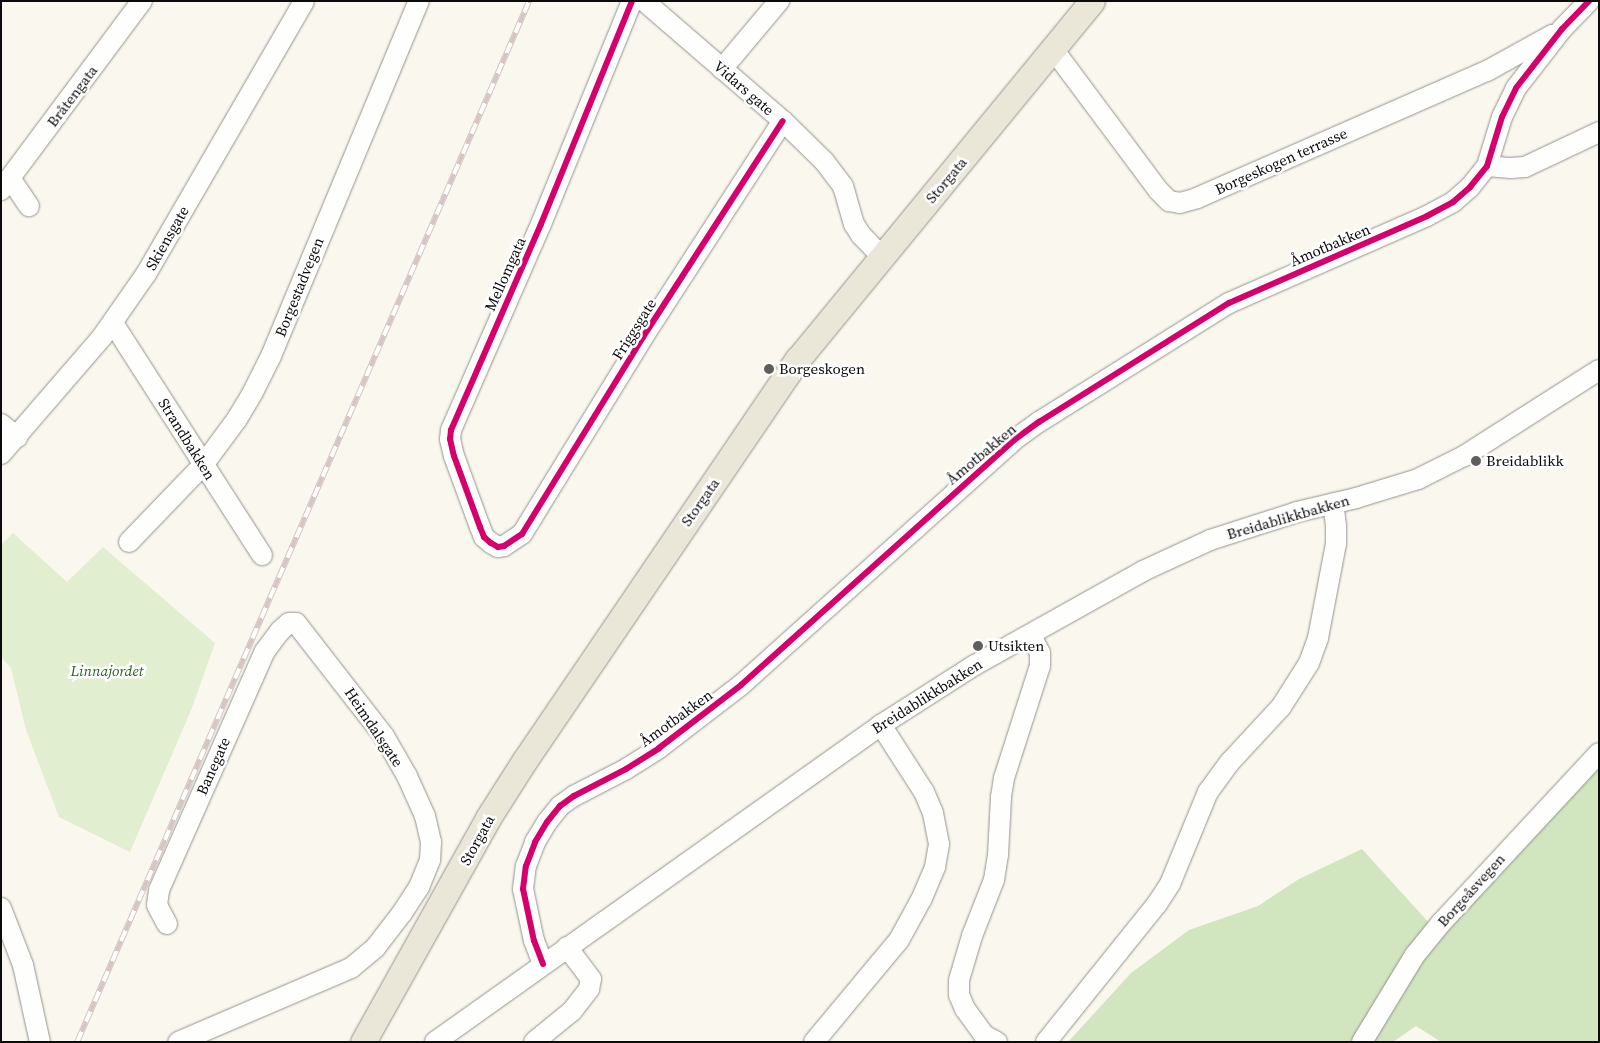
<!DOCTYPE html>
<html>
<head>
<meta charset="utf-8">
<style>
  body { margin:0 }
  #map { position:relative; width:1600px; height:1043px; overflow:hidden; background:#faf8ee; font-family:"Source Serif 4",serif }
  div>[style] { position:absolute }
  .green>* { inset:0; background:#e1eecf }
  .forest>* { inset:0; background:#d1e5be }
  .roads { filter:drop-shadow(0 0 1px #93928d) drop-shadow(0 0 1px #93928d) }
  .minor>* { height:20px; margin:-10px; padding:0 10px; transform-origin:10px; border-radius:10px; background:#fefefc }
  .major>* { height:25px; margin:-12.5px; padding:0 12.5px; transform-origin:12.5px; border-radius:12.5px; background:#eae7d8 }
  .rail>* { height:5.5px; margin-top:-2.75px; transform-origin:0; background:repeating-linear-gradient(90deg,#fff 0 11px,#d5c5c3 0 22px); box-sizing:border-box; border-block:1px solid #d5c5c3 }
  .cycleway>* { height:6px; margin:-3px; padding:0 3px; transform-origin:3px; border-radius:3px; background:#d6006c }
  .dots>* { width:14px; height:14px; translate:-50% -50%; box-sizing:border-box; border:2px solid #fff; border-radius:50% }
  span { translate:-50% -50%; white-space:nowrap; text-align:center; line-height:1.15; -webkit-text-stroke:5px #fff; paint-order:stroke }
  .street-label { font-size:15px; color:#0b0b0b }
  .poi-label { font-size:15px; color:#0b0b0b }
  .left { translate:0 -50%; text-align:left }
  .park-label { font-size:15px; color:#295f1f; font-style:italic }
  .frame { position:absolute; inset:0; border:2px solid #0b0b0b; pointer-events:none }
</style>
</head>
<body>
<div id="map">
  <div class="green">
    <i style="clip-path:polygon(13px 533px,67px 582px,103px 547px,215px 643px,192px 708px,130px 852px,59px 817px,26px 730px,11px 668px,1px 657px,1px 545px)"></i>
  </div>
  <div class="forest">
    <i style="clip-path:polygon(1599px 758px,1599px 1042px,1441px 1042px,1416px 1026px,1393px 1042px,1068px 1042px,1131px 973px,1189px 930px,1258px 906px,1299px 879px,1362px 849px,1430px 924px)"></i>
  </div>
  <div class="roads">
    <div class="minor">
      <i style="left:632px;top:1px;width:241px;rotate:112.2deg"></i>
      <i style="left:541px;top:224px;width:225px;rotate:113.6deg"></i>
      <i style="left:451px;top:430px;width:9px;rotate:96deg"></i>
      <i style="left:450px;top:439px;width:17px;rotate:77deg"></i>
      <i style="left:454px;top:456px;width:76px;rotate:69.9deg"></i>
      <i style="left:480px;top:527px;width:11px;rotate:68deg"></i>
      <i style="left:484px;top:537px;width:9px;rotate:41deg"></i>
      <i style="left:491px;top:543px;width:8px;rotate:30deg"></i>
      <i style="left:498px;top:547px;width:6px;rotate:-9deg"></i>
      <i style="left:504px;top:546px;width:22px;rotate:-34deg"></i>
      <i style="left:522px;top:534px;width:231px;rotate:-58.4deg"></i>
      <i style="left:643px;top:337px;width:257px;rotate:-57.1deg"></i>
      <i style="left:644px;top:1px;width:184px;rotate:40.8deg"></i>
      <i style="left:783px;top:121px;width:57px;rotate:44.3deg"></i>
      <i style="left:824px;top:161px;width:31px;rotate:53deg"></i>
      <i style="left:843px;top:186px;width:40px;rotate:74deg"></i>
      <i style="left:854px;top:224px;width:13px;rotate:58deg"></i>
      <i style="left:861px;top:235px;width:30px;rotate:46deg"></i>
      <i style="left:1053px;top:49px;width:176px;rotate:53.3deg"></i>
      <i style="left:1158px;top:190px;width:16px;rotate:45deg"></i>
      <i style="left:1169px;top:201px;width:11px;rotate:10deg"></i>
      <i style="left:1180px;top:203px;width:18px;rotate:-16deg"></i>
      <i style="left:1197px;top:198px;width:317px;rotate:-23.7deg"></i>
      <i style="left:1487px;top:71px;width:74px;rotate:-29deg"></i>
      <i style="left:722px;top:69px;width:89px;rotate:-50deg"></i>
      <i style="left:1487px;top:166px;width:24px;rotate:5deg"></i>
      <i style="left:1511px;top:168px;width:14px;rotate:-4deg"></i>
      <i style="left:1525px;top:167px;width:82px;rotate:-25.3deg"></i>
      <i style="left:10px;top:178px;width:34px;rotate:56deg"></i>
      <i style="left:1px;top:190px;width:236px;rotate:-53.3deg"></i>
      <i style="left:113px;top:323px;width:276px;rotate:57.3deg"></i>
      <i style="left:1px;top:424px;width:21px;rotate:39deg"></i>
      <i style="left:1px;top:454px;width:155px;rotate:-49.2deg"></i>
      <i style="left:102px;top:337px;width:77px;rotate:-55.1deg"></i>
      <i style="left:146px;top:274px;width:315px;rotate:-59.9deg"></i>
      <i style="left:129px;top:542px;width:107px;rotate:-46.1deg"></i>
      <i style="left:203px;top:465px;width:57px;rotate:-53.5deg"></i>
      <i style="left:237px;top:419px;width:31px;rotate:-59deg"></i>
      <i style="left:253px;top:392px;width:40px;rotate:-63.4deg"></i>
      <i style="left:271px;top:356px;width:385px;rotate:-67.4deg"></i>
      <i style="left:1px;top:908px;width:61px;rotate:68.9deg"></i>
      <i style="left:23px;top:965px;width:79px;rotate:77.6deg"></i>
      <i style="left:167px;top:924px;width:21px;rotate:-118deg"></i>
      <i style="left:157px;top:905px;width:15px;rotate:-82deg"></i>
      <i style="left:159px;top:890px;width:261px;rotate:-66.1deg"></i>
      <i style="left:265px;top:651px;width:25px;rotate:-53deg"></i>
      <i style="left:280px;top:631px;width:12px;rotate:-42deg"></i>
      <i style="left:289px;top:623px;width:7px"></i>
      <i style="left:296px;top:623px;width:143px;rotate:52.1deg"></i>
      <i style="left:384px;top:736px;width:46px;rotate:60.1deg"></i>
      <i style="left:407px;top:776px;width:44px;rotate:65.8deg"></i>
      <i style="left:425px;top:816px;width:27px;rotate:77deg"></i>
      <i style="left:431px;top:842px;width:18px;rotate:93deg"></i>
      <i style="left:430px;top:860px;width:29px;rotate:112deg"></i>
      <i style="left:419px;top:887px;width:31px;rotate:123deg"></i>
      <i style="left:402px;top:913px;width:44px;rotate:127.6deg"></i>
      <i style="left:375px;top:948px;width:31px;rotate:140deg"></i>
      <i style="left:351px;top:968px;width:188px;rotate:156.8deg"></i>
      <i style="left:543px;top:964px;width:25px;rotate:-111deg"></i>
      <i style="left:534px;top:941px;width:53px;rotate:-101.9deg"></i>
      <i style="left:523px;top:889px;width:23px;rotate:-83deg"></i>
      <i style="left:526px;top:866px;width:26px;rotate:-69deg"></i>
      <i style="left:535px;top:842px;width:23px;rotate:-59deg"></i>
      <i style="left:547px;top:822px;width:21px;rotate:-51deg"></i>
      <i style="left:560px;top:806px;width:17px;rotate:-36deg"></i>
      <i style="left:574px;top:796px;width:59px;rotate:-27.4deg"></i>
      <i style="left:626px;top:769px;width:39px;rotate:-32deg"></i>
      <i style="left:659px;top:748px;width:103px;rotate:-37.5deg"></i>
      <i style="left:741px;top:685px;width:367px;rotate:-41.9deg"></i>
      <i style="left:1014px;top:440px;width:31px;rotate:-36deg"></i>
      <i style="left:1039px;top:422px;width:224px;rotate:-32.1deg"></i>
      <i style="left:1229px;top:303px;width:216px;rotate:-23.7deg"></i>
      <i style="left:1427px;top:216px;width:30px;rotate:-28deg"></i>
      <i style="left:1453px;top:202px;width:23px;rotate:-41deg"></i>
      <i style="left:1470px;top:187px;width:27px;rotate:-51deg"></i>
      <i style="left:1487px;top:166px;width:51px;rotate:-73deg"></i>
      <i style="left:1502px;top:117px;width:32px;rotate:-64deg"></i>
      <i style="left:1516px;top:88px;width:75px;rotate:-52.1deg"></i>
      <i style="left:1562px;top:29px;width:39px;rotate:-46deg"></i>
      <i style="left:435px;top:1042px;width:547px;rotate:-35.4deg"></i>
      <i style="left:881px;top:725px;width:112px;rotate:-32.6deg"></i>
      <i style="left:975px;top:665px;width:193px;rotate:-29.2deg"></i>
      <i style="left:1143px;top:571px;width:74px;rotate:-24.8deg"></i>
      <i style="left:1210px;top:540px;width:91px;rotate:-17.8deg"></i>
      <i style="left:1297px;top:512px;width:61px;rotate:-13.3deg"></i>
      <i style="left:1356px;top:498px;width:65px;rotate:-17deg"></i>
      <i style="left:1418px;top:479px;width:51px;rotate:-26.6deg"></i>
      <i style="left:1464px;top:456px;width:160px;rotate:-32.5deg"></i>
      <i style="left:534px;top:1042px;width:49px;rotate:-39.2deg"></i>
      <i style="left:572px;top:1011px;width:28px;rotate:-52deg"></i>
      <i style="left:589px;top:989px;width:10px;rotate:-79deg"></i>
      <i style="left:591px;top:979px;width:40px;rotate:-127deg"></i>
      <i style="left:814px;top:1042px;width:133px;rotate:-50.2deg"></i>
      <i style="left:899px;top:940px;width:48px;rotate:-61.3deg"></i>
      <i style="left:922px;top:898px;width:34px;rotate:-67deg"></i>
      <i style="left:935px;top:867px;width:23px;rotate:-80deg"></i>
      <i style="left:939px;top:844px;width:32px;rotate:-101deg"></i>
      <i style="left:933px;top:813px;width:23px;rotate:-113deg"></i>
      <i style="left:924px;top:792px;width:80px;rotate:-122.7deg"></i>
      <i style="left:997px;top:1042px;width:15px;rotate:-152deg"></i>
      <i style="left:984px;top:1035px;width:32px;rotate:-126deg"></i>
      <i style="left:965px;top:1009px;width:15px;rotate:-113deg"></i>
      <i style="left:959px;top:995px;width:15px;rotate:-90deg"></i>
      <i style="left:959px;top:980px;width:46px;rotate:-73.5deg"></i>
      <i style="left:972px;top:936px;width:60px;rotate:-68.6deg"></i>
      <i style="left:994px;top:880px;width:25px;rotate:-81deg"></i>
      <i style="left:998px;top:855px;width:58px;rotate:-87deg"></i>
      <i style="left:1001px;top:797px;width:19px;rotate:-81deg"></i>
      <i style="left:1004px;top:778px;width:118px;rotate:-72.2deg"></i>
      <i style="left:1040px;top:666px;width:13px;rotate:-90deg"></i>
      <i style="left:1040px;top:653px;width:20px;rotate:-117deg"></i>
      <i style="left:1046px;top:1042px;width:177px;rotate:-51.2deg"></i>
      <i style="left:1157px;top:904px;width:24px;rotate:-57deg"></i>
      <i style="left:1170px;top:884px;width:100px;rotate:-67.6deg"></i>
      <i style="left:1208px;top:792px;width:37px;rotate:-54deg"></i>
      <i style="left:1230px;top:762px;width:75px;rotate:-47.2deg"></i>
      <i style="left:1281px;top:707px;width:52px;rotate:-57.5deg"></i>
      <i style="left:1309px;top:663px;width:27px;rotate:-70deg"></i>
      <i style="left:1318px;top:638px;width:96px;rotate:-79.2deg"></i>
      <i style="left:1336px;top:544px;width:18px;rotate:-90deg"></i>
      <i style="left:1336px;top:526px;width:23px;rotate:-97deg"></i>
      <i style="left:1362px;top:1042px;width:102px;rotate:-58.7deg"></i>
      <i style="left:1415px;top:955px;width:41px;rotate:-50.9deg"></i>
      <i style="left:1441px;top:923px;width:232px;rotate:-47.1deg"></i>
    </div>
    <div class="major">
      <i style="left:363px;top:1042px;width:257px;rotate:-60.8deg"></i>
      <i style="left:488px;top:818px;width:69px;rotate:-57.5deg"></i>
      <i style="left:525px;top:760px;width:485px;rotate:-55.8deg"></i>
      <i style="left:798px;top:359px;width:463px;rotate:-50.6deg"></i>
    </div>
  </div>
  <div class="rail">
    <i style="left:77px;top:1042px;width:1135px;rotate:-66.53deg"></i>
  </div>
  <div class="cycleway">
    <i style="left:632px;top:1px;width:241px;rotate:112.2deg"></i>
    <i style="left:541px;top:224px;width:225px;rotate:113.6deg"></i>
    <i style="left:451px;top:430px;width:9px;rotate:96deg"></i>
    <i style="left:450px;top:439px;width:17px;rotate:77deg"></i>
    <i style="left:454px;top:456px;width:76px;rotate:69.9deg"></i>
    <i style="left:480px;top:527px;width:11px;rotate:68deg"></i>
    <i style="left:484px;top:537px;width:9px;rotate:41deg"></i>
    <i style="left:491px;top:543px;width:8px;rotate:30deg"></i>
    <i style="left:498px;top:547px;width:6px;rotate:-9deg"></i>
    <i style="left:504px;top:546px;width:22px;rotate:-34deg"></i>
    <i style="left:522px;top:534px;width:231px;rotate:-58.4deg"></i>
    <i style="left:643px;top:337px;width:257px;rotate:-57.1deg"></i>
    <i style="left:543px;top:964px;width:25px;rotate:-111deg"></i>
    <i style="left:534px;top:941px;width:53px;rotate:-101.9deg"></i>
    <i style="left:523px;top:889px;width:23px;rotate:-83deg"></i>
    <i style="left:526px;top:866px;width:26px;rotate:-69deg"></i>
    <i style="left:535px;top:842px;width:23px;rotate:-59deg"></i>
    <i style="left:547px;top:822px;width:21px;rotate:-51deg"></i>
    <i style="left:560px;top:806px;width:17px;rotate:-36deg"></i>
    <i style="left:574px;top:796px;width:59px;rotate:-27.4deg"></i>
    <i style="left:626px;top:769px;width:39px;rotate:-32deg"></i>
    <i style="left:659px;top:748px;width:103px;rotate:-37.5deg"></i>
    <i style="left:741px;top:685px;width:367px;rotate:-41.9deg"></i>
    <i style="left:1014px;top:440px;width:31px;rotate:-36deg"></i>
    <i style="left:1039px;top:422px;width:224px;rotate:-32.1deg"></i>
    <i style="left:1229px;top:303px;width:216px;rotate:-23.7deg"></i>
    <i style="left:1427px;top:216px;width:30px;rotate:-28deg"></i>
    <i style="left:1453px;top:202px;width:23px;rotate:-41deg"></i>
    <i style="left:1470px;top:187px;width:27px;rotate:-51deg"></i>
    <i style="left:1487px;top:166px;width:51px;rotate:-73deg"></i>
    <i style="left:1502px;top:117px;width:32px;rotate:-64deg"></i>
    <i style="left:1516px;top:88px;width:75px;rotate:-52.1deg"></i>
    <i style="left:1562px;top:29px;width:39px;rotate:-46deg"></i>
  </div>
  <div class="dots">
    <i style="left:769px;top:369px;background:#5f5e5a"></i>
    <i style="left:1476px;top:461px;background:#5f5e5a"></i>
    <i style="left:978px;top:646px;background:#5f5e5a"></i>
  </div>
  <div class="street-label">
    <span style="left:744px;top:88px;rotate:41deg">Vidars gate</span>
    <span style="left:72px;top:96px;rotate:-53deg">Bråtengata</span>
    <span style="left:1281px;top:161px;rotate:-24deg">Borgeskogen terrasse</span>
    <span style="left:946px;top:180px;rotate:-50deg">Storgata</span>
    <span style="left:167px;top:238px;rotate:-60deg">Skiensgate</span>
    <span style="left:1330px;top:245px;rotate:-23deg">Åmotbakken</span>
    <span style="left:505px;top:274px;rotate:-66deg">Mellomgata</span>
    <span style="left:299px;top:287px;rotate:-68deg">Borgestadvegen</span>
    <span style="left:634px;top:329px;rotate:-58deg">Friggsgate</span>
    <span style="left:187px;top:439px;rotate:58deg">Strandbakken</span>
    <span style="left:981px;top:454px;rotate:-40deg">Åmotbakken</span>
    <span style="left:700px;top:502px;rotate:-55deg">Storgata</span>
    <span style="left:1288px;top:517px;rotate:-16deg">Breidablikkbakken</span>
    <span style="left:927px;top:696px;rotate:-32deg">Breidablikkbakken</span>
    <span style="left:676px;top:718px;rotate:-36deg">Åmotbakken</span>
    <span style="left:374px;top:727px;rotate:56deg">Heimdalsgate</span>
    <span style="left:213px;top:766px;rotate:-66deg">Banegate</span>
    <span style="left:477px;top:840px;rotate:-61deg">Storgata</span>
    <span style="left:1471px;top:890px;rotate:-48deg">Borgeåsvegen</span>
  </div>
  <div class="poi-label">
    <span class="left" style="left:779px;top:369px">Borgeskogen</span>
    <span class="left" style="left:1486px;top:461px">Breidablikk</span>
    <span class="left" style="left:988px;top:646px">Utsikten</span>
  </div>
  <div class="park-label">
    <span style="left:107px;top:671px">Linnajordet</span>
  </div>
  <div class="frame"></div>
</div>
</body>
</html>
